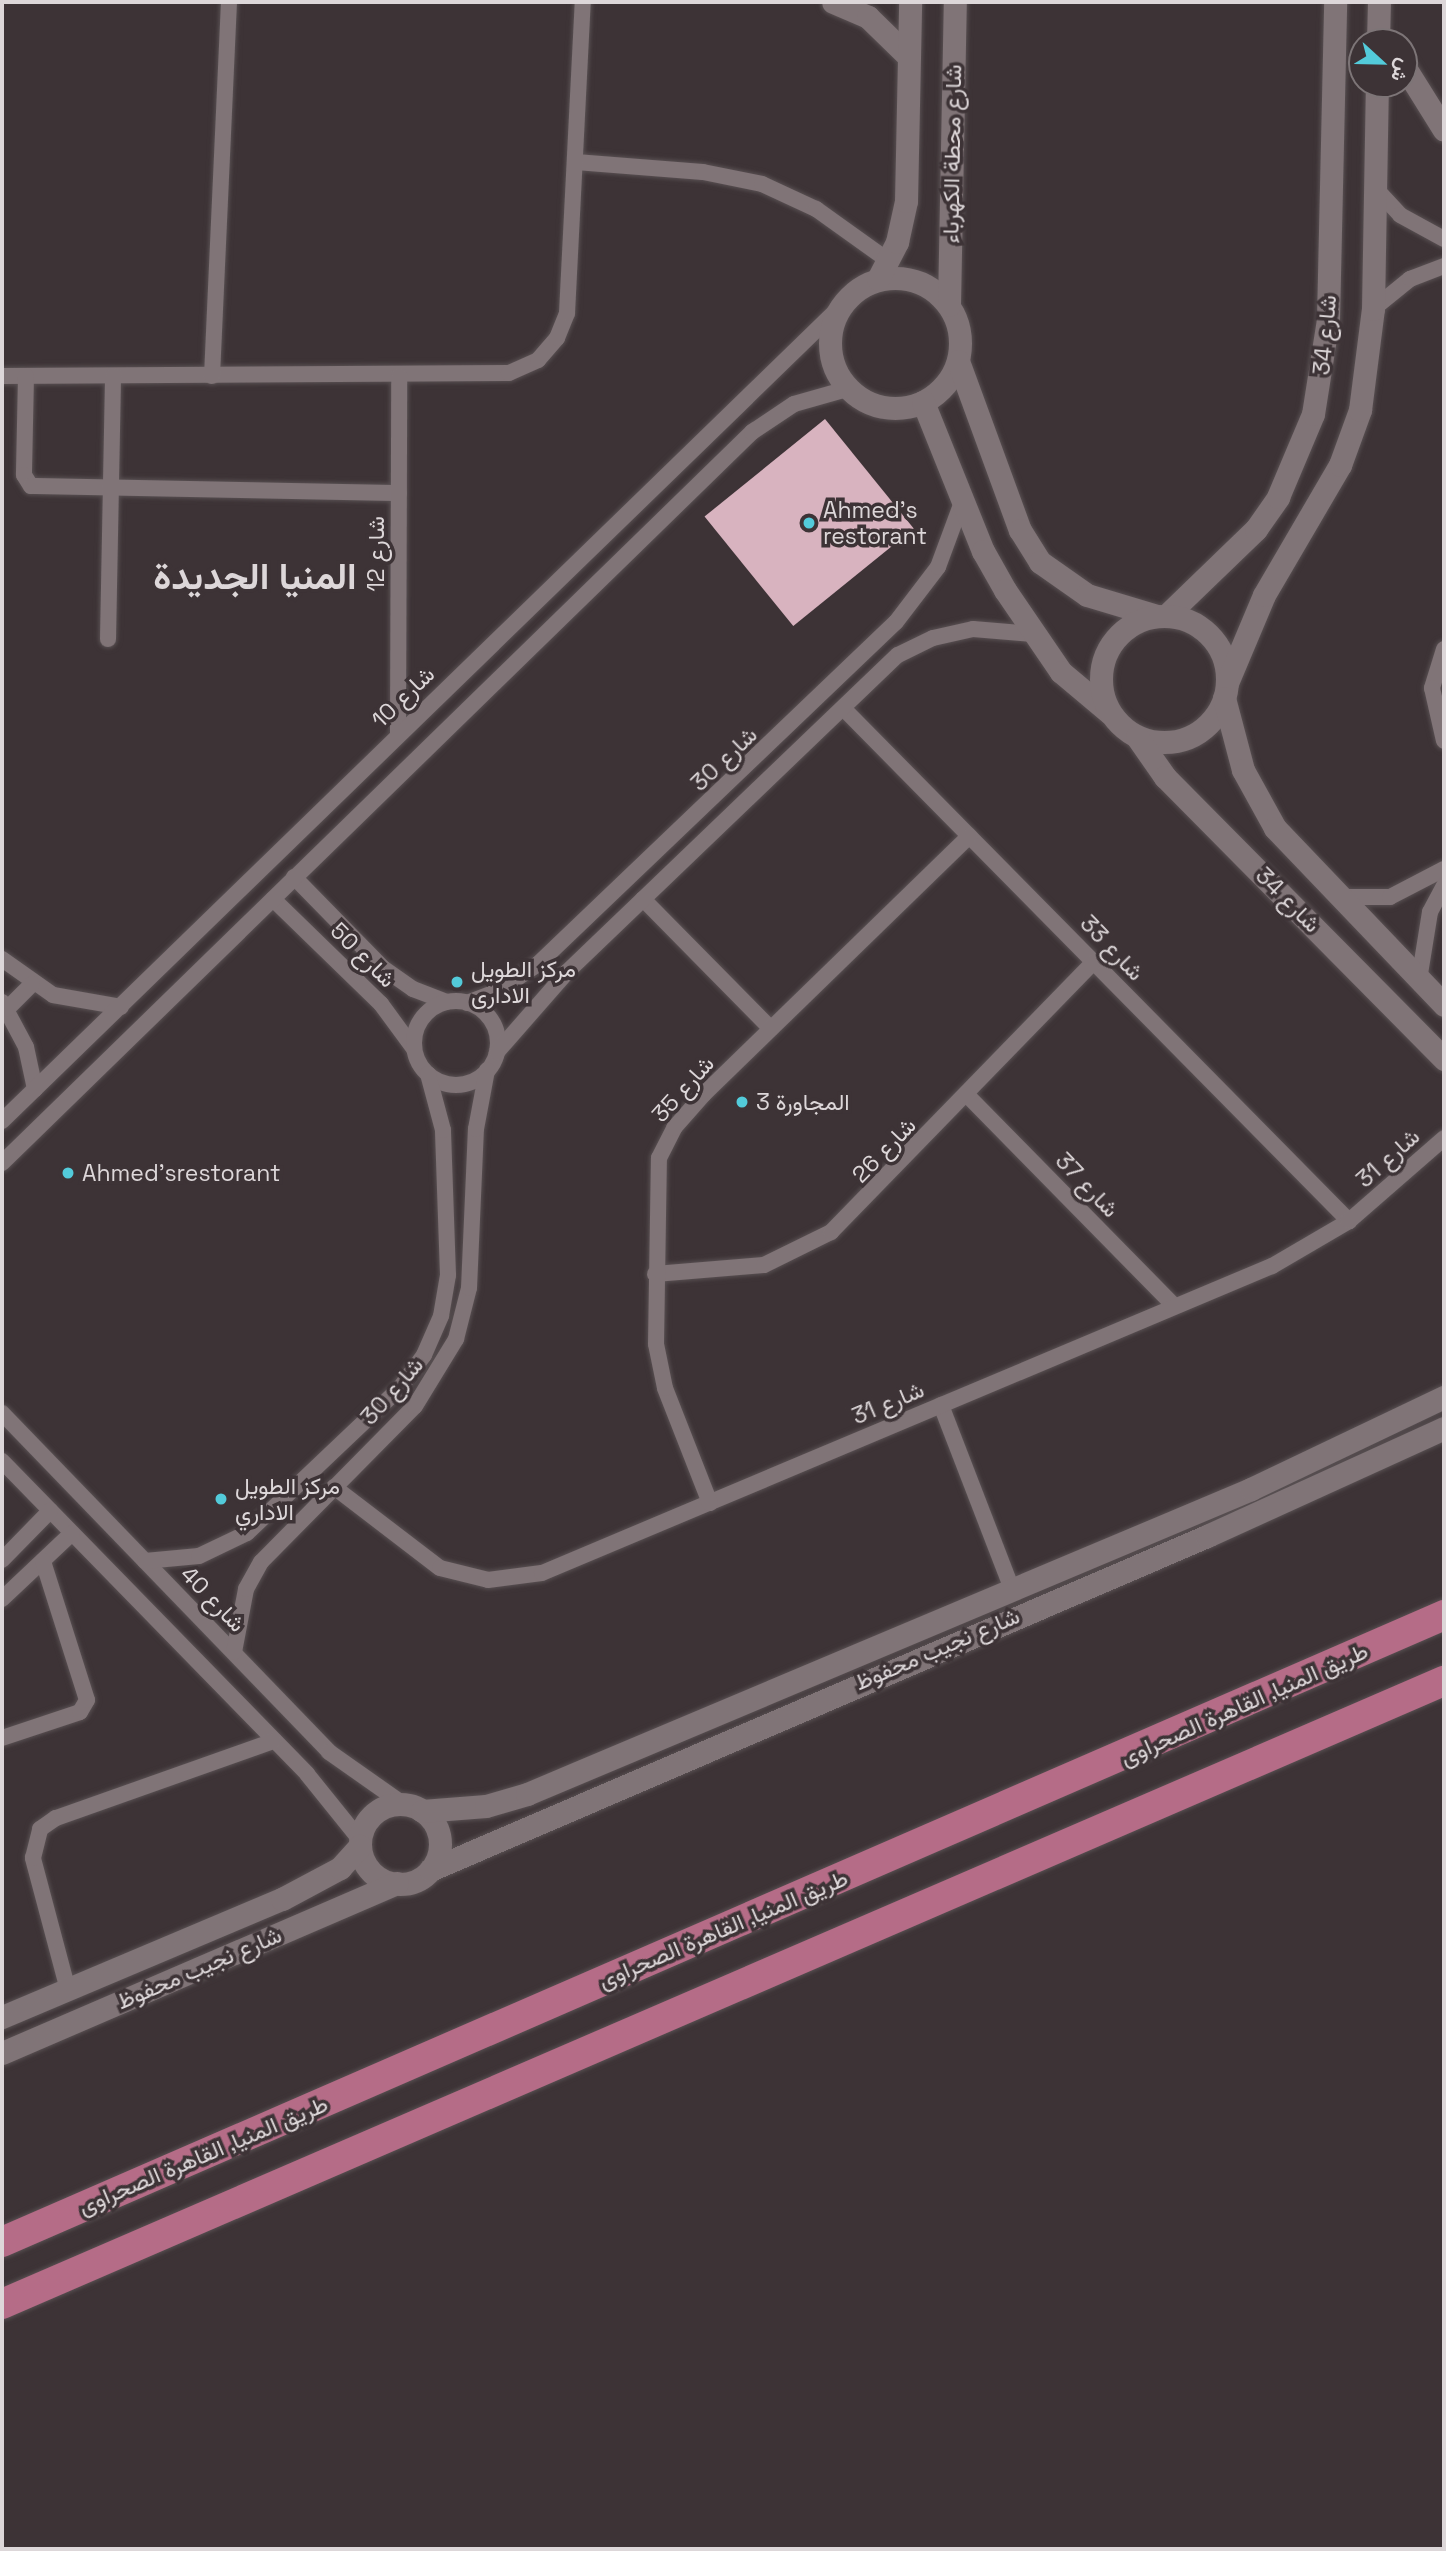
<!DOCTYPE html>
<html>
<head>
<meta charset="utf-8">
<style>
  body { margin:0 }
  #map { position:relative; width:1446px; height:2551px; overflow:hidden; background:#3d3336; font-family:"Space Grotesk",Vazirmatn,sans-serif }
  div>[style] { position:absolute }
  .building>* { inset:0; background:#d8b3bf; transform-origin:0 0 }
  .roads { filter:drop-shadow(0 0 2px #585052) drop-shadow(0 0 2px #585052) }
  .street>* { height:16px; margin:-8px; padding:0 8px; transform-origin:8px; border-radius:8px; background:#807477 }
  .street>.ring { margin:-8px; padding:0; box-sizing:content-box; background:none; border:16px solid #807477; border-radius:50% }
  .secondary>* { height:23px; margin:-11.5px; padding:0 11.5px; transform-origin:11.5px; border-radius:11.5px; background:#807477 }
  .secondary>.ring { margin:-11.5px; padding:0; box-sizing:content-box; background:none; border:23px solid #807477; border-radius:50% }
  .highway>* { height:30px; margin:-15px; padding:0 15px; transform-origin:15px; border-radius:15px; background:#b56c87 }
  .dots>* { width:19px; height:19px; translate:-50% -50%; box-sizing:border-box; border:4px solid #3d3336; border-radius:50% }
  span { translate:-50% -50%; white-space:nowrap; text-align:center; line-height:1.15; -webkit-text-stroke:7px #3d3336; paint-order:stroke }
  .street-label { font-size:23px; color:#ddd7d9 }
  .poi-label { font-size:23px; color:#ddd7d9 }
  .left { translate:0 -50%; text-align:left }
  .town-label { font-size:37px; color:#ddd7d9; font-weight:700 }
  .frame { position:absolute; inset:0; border:4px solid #ddd7d9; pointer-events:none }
  .north { position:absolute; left:1348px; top:28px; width:70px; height:70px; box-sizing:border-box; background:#3d3336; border:2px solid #7d7577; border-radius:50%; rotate:112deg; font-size:19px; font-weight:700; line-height:28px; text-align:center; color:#ddd7d9 }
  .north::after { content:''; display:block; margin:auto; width:24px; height:32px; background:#53cbda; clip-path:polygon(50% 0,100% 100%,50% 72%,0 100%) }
</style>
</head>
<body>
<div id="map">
  <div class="building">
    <i style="left:825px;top:419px;width:141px;height:155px;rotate:51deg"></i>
  </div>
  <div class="roads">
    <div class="street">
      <i style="left:576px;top:162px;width:127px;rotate:4.5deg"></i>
      <i style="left:703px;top:172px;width:60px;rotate:11.5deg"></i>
      <i style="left:762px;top:184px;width:60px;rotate:24.8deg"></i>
      <i style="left:816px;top:209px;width:90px;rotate:35.5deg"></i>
      <i style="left:1377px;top:190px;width:34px;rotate:47deg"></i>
      <i style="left:1400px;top:215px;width:50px;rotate:28.6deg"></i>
      <i style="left:1373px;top:309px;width:48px;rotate:-39deg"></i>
      <i style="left:1410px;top:279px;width:36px;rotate:-21deg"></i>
      <i style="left:2px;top:376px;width:507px;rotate:-0.34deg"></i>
      <i style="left:509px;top:373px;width:32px;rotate:-24deg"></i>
      <i style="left:538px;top:360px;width:29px;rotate:-49deg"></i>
      <i style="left:557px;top:338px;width:27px;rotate:-68deg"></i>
      <i style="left:567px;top:313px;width:311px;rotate:-87.1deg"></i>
      <i style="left:26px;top:376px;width:99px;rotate:91.2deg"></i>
      <i style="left:24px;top:475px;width:13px;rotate:58deg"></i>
      <i style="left:31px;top:486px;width:368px;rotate:1.1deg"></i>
      <i style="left:212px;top:376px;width:374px;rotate:-87.4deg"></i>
      <i style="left:108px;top:639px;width:263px;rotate:-88.9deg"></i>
      <i style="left:1444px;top:649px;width:41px;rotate:107.1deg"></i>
      <i style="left:1432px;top:688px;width:54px;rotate:77.2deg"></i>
      <i style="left:843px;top:708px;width:721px;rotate:45.39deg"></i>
      <i style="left:398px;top:733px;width:357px;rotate:-89.8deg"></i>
      <i style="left:294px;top:877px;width:127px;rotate:45.6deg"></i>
      <i style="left:383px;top:968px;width:37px;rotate:35deg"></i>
      <i style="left:413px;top:989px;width:36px;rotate:21deg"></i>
      <i style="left:1339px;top:897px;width:51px"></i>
      <i style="left:1390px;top:897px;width:61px;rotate:-27.4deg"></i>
      <i style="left:273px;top:899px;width:151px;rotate:44.2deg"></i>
      <i style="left:381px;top:1004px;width:56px;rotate:53.7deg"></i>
      <i style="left:643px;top:899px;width:182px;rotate:45.4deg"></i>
      <i style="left:2px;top:959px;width:62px;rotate:35.2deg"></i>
      <i style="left:53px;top:995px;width:69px;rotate:10deg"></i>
      <i style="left:1419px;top:980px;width:69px;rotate:-80.8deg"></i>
      <i style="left:1430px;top:912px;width:30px;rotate:-62deg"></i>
      <i class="ring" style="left:414px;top:1001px;width:68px;height:68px"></i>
      <i style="left:2px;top:1002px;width:51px;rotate:61.9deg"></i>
      <i style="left:26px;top:1047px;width:43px;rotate:77.9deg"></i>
      <i style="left:467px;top:1003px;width:33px;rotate:-21deg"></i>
      <i style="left:498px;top:991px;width:48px;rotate:-34deg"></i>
      <i style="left:538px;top:964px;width:495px;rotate:-43.7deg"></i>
      <i style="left:896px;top:622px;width:69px;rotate:-52.6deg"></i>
      <i style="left:938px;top:567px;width:69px;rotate:-69.7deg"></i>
      <i style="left:7px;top:1009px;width:35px;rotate:-45deg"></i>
      <i style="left:497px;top:1052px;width:106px;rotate:-48.8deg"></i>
      <i style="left:567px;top:972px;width:458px;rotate:-43.8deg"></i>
      <i style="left:898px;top:655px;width:39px;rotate:-26deg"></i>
      <i style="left:933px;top:638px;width:41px;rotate:-12.7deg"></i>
      <i style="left:973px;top:629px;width:60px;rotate:4.8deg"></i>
      <i style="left:967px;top:1095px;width:296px;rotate:45.5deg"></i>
      <i style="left:2px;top:1121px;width:1167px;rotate:-44.17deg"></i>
      <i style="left:2px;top:1163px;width:1047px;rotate:-44.26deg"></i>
      <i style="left:752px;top:432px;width:50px;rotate:-33.7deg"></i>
      <i style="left:794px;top:404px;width:55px;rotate:-15.8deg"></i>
      <i style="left:655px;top:1274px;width:109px;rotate:-4.7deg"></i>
      <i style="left:764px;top:1265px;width:75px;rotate:-26.2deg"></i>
      <i style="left:831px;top:1232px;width:377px;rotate:-45.8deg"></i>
      <i style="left:941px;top:1405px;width:197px;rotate:68.9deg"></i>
      <i style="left:2px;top:1413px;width:471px;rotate:46deg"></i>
      <i style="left:329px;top:1752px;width:90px;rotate:35.1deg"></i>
      <i style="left:2px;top:1461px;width:437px;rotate:45.7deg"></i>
      <i style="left:307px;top:1774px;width:86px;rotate:51.1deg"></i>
      <i style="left:334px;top:1487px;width:133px;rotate:37.4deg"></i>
      <i style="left:440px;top:1568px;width:49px;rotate:14deg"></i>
      <i style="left:488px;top:1580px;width:54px;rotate:-7.4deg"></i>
      <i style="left:542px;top:1573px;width:792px;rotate:-22.81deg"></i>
      <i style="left:1272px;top:1266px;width:89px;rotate:-30.3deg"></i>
      <i style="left:1349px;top:1221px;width:126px;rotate:-41.1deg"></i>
      <i style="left:710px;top:1503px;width:123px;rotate:-111.4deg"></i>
      <i style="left:665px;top:1388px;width:45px;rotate:-101.6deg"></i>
      <i style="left:656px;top:1344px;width:186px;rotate:-89.1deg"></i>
      <i style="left:659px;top:1158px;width:34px;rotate:-63deg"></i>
      <i style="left:674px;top:1128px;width:45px;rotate:-48.6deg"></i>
      <i style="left:704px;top:1094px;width:370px;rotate:-44.2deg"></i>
      <i style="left:2px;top:1560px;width:69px;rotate:-45.6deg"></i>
      <i style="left:145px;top:1561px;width:54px;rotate:-5.3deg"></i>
      <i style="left:199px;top:1556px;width:53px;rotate:-25.6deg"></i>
      <i style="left:247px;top:1533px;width:211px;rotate:-43.5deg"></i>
      <i style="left:400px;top:1388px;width:41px;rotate:-54deg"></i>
      <i style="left:424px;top:1355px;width:43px;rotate:-66.4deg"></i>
      <i style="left:441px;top:1316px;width:42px;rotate:-80.3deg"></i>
      <i style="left:448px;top:1275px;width:145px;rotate:-92deg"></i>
      <i style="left:443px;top:1130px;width:58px;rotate:-105deg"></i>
      <i style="left:2px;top:1599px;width:96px;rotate:-43.3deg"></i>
      <i style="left:234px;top:1652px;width:64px;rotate:-79.2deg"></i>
      <i style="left:246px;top:1589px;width:31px;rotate:-61deg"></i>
      <i style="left:261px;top:1562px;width:219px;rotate:-45.4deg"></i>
      <i style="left:415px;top:1406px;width:79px;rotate:-58.5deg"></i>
      <i style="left:456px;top:1339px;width:53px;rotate:-75.7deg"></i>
      <i style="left:469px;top:1288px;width:159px;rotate:-87.5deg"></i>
      <i style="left:476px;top:1129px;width:60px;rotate:-79.4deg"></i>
      <i style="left:2px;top:1738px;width:82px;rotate:-18.4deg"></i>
      <i style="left:80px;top:1712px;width:14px;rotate:-60deg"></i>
      <i style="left:87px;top:1700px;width:146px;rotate:-107.6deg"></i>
      <i style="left:68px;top:1990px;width:137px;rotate:-104.9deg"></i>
      <i style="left:33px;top:1858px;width:30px;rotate:-76deg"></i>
      <i style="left:40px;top:1829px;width:19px;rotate:-35deg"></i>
      <i style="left:56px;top:1818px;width:231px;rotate:-19.5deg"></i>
    </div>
    <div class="secondary">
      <i style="left:833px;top:2px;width:38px;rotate:23deg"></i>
      <i style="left:868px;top:17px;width:57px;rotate:44.3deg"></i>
      <i style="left:1378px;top:42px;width:40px;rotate:-88.6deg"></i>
      <i style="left:1404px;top:66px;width:75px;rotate:58deg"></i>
      <i class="ring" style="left:830px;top:278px;width:107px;height:107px"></i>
      <i style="left:878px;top:279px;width:42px;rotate:-62.8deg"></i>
      <i style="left:897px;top:242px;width:42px;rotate:-77.6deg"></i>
      <i style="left:906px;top:201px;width:199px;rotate:-88.8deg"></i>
      <i style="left:949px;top:305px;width:303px;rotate:-88.9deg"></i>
      <i style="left:958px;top:361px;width:180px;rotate:69.9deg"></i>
      <i style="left:1020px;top:530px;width:38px;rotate:58deg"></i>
      <i style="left:1040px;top:562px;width:57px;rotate:35.1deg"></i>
      <i style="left:1087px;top:595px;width:73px;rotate:16.7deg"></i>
      <i style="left:923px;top:402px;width:161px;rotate:68.1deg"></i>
      <i style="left:983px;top:551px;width:45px;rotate:60.6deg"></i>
      <i style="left:1005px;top:590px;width:99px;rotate:55.7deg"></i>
      <i style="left:1061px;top:672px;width:64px;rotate:39.9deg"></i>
      <i style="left:1167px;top:615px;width:124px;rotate:-44deg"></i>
      <i style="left:1256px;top:529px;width:39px;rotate:-55deg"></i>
      <i style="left:1278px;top:497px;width:90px;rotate:-67.1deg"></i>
      <i style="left:1313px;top:414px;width:96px;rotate:-81deg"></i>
      <i style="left:1328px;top:319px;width:317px;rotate:-88.7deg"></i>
      <i class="ring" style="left:1101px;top:616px;width:103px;height:103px"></i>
      <i style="left:1227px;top:683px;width:95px;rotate:-67.2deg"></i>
      <i style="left:1264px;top:595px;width:151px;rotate:-59.7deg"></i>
      <i style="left:1340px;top:465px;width:59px;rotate:-70deg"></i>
      <i style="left:1360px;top:410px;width:102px;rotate:-82.7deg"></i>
      <i style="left:1373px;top:309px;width:225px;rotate:-89deg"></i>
      <i style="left:1224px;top:698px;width:74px;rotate:75.2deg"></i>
      <i style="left:1243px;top:770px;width:66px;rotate:61.1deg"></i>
      <i style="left:1275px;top:828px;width:245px;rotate:46.3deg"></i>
      <i style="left:1137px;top:737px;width:49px;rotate:55deg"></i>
      <i style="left:1165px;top:777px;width:397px;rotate:45.3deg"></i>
      <i class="ring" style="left:360px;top:1804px;width:57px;height:57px"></i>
      <i style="left:422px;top:1811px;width:64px;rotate:-4.5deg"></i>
      <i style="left:486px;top:1806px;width:43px;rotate:-16.3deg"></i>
      <i style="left:527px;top:1794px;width:786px;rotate:-22.84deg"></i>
      <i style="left:1251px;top:1489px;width:214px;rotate:-25.5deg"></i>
      <i style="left:430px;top:1870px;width:846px;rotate:-23.26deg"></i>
      <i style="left:1207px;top:1536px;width:260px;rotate:-24.5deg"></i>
      <i style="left:2px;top:2017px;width:304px;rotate:-22.9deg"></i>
      <i style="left:282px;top:1899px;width:66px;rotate:-28.1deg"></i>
      <i style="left:340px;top:1868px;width:30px;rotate:-48deg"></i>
      <i style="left:2px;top:2053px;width:430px;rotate:-23.3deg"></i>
    </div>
    <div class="highway">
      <i style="left:2px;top:2242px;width:1572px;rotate:-23.5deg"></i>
      <i style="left:2px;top:2304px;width:1571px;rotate:-23.37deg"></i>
    </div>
  </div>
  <div class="dots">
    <i style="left:809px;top:523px;background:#53cbda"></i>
    <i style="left:457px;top:982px;background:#53cbda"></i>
    <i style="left:742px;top:1102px;background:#53cbda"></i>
    <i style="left:68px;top:1173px;background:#53cbda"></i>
    <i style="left:221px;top:1499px;background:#53cbda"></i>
  </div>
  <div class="street-label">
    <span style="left:952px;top:154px;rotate:-89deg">شارع محطة الكهرباء</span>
    <span style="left:1325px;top:335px;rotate:-85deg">شارع 34</span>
    <span style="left:376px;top:554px;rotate:-90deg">شارع 12</span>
    <span style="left:403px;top:697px;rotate:-44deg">شارع 10</span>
    <span style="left:724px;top:759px;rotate:-44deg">شارع 30</span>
    <span style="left:1288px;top:900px;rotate:45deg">شارع 34</span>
    <span style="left:1112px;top:948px;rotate:46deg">شارع 33</span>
    <span style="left:363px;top:955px;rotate:45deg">شارع 50</span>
    <span style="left:683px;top:1089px;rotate:-48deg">شارع 35</span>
    <span style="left:884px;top:1150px;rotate:-46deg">شارع 26</span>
    <span style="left:1388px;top:1158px;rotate:-42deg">شارع 31</span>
    <span style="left:1087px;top:1185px;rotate:46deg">شارع 37</span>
    <span style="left:392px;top:1391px;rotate:-49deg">شارع 30</span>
    <span style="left:888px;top:1403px;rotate:-23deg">شارع 31</span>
    <span style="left:213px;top:1599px;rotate:46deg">شارع 40</span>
    <span style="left:937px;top:1649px;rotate:-23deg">شارع نجيب محفوظ</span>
    <span style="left:1244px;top:1704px;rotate:-24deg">طريق المنيا, القاهرة الصحراوى</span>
    <span style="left:723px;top:1929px;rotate:-23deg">طريق المنيا, القاهرة الصحراوى</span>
    <span style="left:199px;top:1968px;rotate:-23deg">شارع نجيب محفوظ</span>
    <span style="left:203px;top:2155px;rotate:-23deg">طريق المنيا, القاهرة الصحراوى</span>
  </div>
  <div class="poi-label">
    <span class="left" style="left:823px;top:523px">Ahmed's<br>restorant</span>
    <span class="left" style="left:471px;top:982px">مركز الطويل<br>الادارى</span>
    <span class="left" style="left:756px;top:1102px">المجاورة 3</span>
    <span class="left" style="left:82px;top:1173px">Ahmed'srestorant</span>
    <span class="left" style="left:235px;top:1499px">مركز الطويل<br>الاداري</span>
  </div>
  <div class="town-label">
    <span style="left:255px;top:577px">المنيا الجديدة</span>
  </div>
  <div class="frame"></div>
  <div class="north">ش</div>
</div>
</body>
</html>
